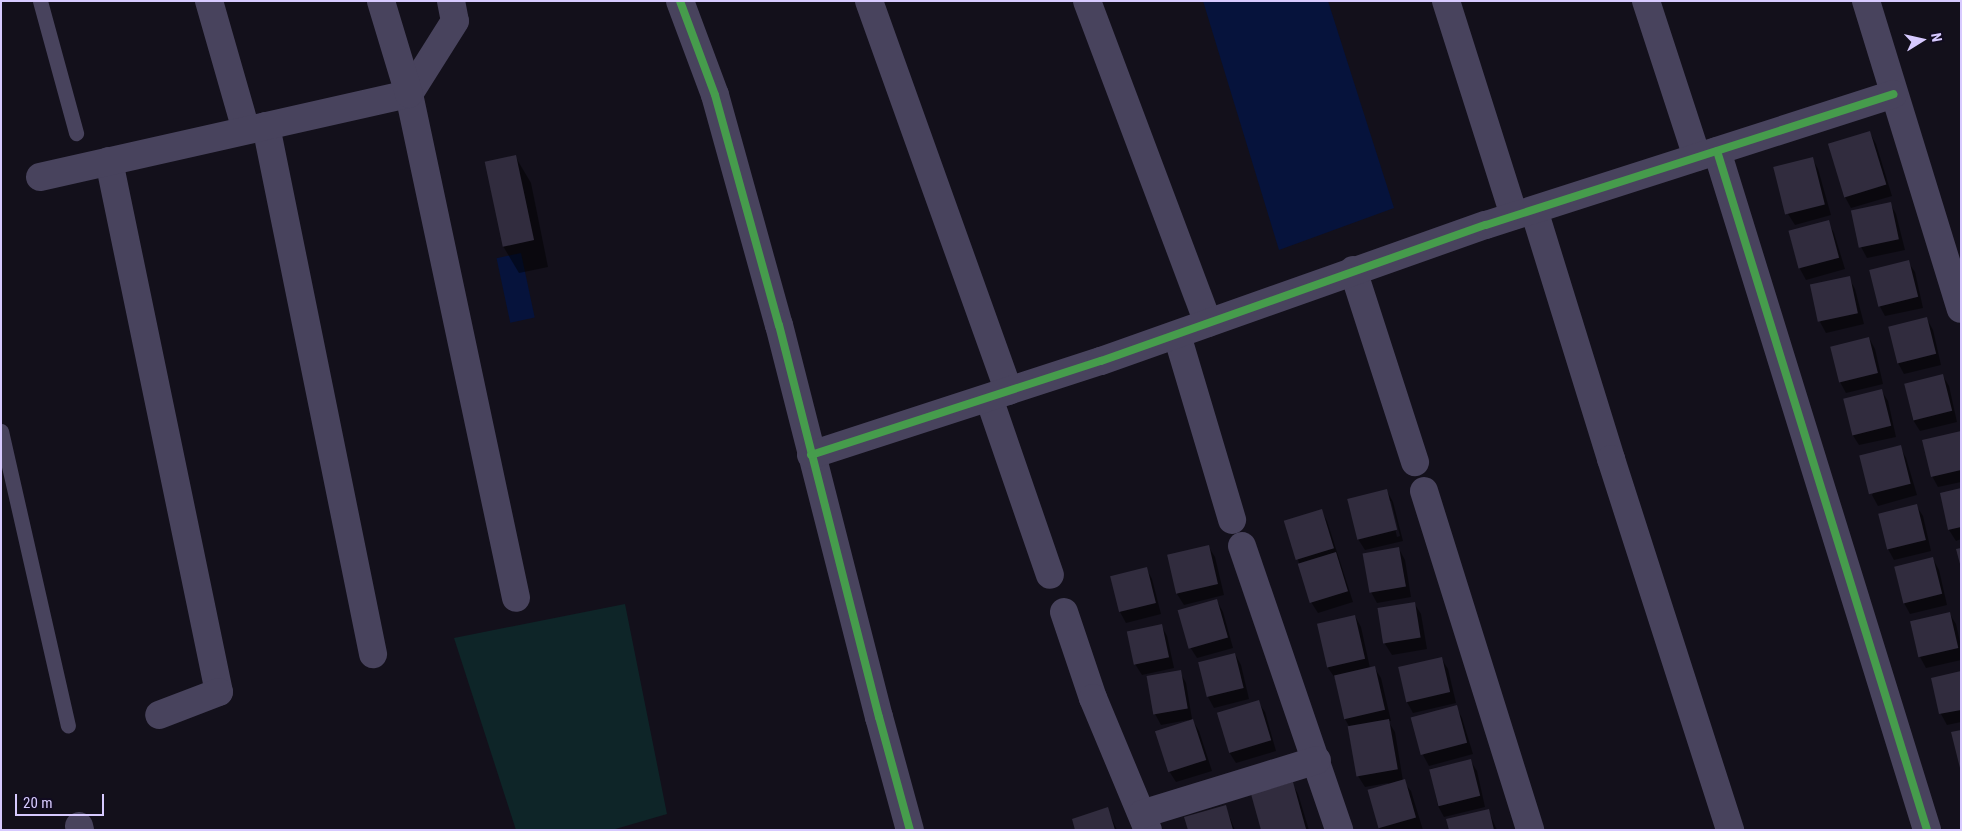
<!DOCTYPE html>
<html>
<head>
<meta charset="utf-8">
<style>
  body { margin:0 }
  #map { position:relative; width:1962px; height:831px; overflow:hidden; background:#13101b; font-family:"Roboto Condensed",sans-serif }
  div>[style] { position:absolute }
  .green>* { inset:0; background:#0e2528 }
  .water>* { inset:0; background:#06133c; transform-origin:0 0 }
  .shadow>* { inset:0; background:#0007 }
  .building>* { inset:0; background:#312c3e; transform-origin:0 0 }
  .service>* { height:15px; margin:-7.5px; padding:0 7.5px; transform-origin:7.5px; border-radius:7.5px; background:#48435d }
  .minor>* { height:28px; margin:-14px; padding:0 14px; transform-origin:14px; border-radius:14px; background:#48435d }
  .cycleway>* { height:8px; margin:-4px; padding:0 4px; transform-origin:4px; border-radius:4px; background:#469c4c }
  span { translate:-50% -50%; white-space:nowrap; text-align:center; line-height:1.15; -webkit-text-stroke:4.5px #110b20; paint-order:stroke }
  .frame { position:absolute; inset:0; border:2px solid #d7caff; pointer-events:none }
  .north { position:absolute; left:1897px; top:15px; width:50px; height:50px; -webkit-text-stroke:4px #110b20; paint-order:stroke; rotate:80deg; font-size:14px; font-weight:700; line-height:20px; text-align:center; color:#d7caff }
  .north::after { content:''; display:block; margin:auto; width:18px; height:22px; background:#d7caff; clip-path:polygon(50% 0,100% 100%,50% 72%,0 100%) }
  .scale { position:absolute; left:15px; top:794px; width:89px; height:22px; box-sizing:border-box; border:2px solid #d7caff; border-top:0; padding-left:6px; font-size:15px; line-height:18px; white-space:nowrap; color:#d7caff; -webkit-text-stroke:4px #110b20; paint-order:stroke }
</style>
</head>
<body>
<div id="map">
  <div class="green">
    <i style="clip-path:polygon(625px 604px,667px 814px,612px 830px,516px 830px,454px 638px)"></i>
  </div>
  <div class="water">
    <i style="clip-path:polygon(1203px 1px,1328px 1px,1394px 208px,1279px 250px)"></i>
    <i style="left:521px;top:253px;width:66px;height:25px;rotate:78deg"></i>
  </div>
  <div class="shadow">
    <i style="clip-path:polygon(1870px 133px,1876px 144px,1892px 196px,1851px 208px,1845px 197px)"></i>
    <i style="clip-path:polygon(515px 156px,531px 183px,548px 267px,519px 273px,503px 246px)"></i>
    <i style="clip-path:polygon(1812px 158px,1818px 169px,1831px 215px,1795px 225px,1788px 214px)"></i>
    <i style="clip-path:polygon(1890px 203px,1896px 214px,1905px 250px,1867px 258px,1861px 247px)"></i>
    <i style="clip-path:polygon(1828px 222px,1834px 233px,1845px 269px,1806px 280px,1800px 269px)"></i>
    <i style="clip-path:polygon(1908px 262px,1915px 272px,1923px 308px,1885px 316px,1879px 305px)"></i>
    <i style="clip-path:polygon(1849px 278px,1855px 289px,1864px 324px,1826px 333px,1820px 322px)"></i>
    <i style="clip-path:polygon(1927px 319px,1933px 330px,1941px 365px,1904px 374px,1898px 363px)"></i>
    <i style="clip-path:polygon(1869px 338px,1875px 349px,1883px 384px,1846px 393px,1840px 382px)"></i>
    <i style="clip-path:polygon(1943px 376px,1949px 386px,1957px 422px,1920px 431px,1913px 420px,1905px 384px)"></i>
    <i style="clip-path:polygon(1881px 390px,1888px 401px,1896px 437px,1859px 445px,1852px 434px)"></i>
    <i style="clip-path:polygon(1961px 432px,1961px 482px,1938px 487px,1932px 476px)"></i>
    <i style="clip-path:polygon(1900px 447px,1906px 458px,1917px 495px,1878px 506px,1872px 495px)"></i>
    <i style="clip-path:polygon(1961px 490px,1961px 539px,1956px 541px,1949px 530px)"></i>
    <i style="clip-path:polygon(evenodd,1387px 491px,1393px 502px,1403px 541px,1365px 550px,1358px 539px,1387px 491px,1389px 501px,1391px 501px,1400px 536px,1397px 537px,1389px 501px)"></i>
    <i style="clip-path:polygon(1916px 505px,1923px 516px,1931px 551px,1894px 560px,1888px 549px)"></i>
    <i style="clip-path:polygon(1321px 510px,1327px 521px,1353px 602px,1318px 613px,1311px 602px,1286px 521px)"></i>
    <i style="clip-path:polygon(1208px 546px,1215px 557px,1224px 595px,1184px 605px,1177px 594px)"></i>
    <i style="clip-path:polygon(1399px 549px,1405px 560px,1411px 597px,1377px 603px,1371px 592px,1364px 555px)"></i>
    <i style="clip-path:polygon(1933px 559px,1939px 570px,1947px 605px,1910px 614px,1904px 603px,1895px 568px)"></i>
    <i style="clip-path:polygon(1146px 568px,1152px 579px,1161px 614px,1126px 623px,1120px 612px)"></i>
    <i style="clip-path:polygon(1217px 601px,1223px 612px,1233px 648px,1197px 658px,1190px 647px)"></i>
    <i style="clip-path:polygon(1414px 603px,1421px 614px,1427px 649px,1392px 655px,1385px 644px)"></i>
    <i style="clip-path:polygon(1949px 613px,1956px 624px,1961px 646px,1961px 660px,1926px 668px,1920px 657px)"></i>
    <i style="clip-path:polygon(1355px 616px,1361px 627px,1370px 668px,1374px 667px,1381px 678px,1391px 721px,1388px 721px,1395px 732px,1403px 781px,1411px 791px,1423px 830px,1380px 830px,1368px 790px,1389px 785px,1388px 783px,1365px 787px,1358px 776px,1350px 728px,1345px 719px,1335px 678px,1328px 668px)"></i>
    <i style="clip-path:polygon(1161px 625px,1167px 636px,1174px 668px,1142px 675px,1135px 664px,1129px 632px)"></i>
    <i style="clip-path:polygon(1235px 654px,1241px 665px,1249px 699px,1214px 708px,1208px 697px)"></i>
    <i style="clip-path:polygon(1441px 658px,1448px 669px,1456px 703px,1413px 713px,1407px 702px,1399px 668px)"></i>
    <i style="clip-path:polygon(1180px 672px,1186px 683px,1192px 719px,1199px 731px,1212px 771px,1176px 782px,1169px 771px,1188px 720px,1161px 725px,1155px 714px)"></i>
    <i style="clip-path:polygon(1961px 672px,1961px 722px,1947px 725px,1941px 714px,1932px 679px)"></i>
    <i style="clip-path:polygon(1258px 702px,1265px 712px,1276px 751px,1236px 763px,1229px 752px)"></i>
    <i style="clip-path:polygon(1456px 707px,1462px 718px,1473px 754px,1429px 766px,1423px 755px)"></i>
    <i style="clip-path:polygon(1470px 760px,1477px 771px,1485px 807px,1444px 817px,1438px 806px,1430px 769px)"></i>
    <i style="clip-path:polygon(1292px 783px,1298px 794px,1309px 830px,1262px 830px)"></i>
    <i style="clip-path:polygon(1225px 806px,1235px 830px,1189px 830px)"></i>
    <i style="clip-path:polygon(1107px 808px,1117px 830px,1077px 830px)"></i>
    <i style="clip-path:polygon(1488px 810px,1497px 830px,1450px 830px)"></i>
  </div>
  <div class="building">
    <i style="left:1870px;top:131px;width:56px;height:44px;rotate:73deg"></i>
    <i style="left:516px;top:155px;width:87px;height:32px;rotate:78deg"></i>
    <i style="left:1813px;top:157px;width:49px;height:41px;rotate:76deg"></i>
    <i style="left:1891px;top:202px;width:38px;height:41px;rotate:78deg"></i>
    <i style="left:1829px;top:220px;width:39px;height:42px;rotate:75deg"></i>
    <i style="left:1909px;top:260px;width:38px;height:41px;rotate:76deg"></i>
    <i style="left:1850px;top:276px;width:38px;height:41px;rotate:78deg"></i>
    <i style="left:1927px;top:317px;width:38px;height:40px;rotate:76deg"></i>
    <i style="left:1869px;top:337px;width:37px;height:40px;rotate:76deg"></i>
    <i style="left:1943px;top:374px;width:38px;height:40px;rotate:76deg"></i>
    <i style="left:1882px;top:389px;width:38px;height:40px;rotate:76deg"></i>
    <i style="clip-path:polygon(1961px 431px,1961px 470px,1931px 477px,1922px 440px)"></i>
    <i style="left:1901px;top:445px;width:40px;height:43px;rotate:76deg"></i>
    <i style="clip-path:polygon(1961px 488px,1961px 527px,1948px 530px,1940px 493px)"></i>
    <i style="left:1387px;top:489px;width:42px;height:41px;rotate:76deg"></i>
    <i style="left:1917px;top:504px;width:37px;height:40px;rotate:76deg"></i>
    <i style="left:1322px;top:509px;width:41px;height:40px;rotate:73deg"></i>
    <i style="left:1209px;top:545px;width:40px;height:43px;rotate:77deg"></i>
    <i style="left:1399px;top:547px;width:40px;height:37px;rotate:80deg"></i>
    <i style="clip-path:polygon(1961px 548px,1961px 564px,1960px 564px,1956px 549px)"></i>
    <i style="left:1336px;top:552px;width:41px;height:40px;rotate:73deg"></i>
    <i style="left:1933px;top:557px;width:38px;height:40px;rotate:76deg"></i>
    <i style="left:1147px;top:567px;width:37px;height:38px;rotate:76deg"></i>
    <i style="left:1217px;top:599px;width:40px;height:41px;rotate:74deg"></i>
    <i style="left:1415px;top:602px;width:36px;height:38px;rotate:81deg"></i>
    <i style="left:1950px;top:612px;width:37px;height:41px;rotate:77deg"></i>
    <i style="left:1355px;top:615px;width:45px;height:39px;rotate:77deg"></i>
    <i style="left:1162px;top:624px;width:34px;height:36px;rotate:78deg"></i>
    <i style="left:1235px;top:653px;width:36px;height:38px;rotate:76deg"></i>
    <i style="left:1442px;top:657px;width:36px;height:45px;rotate:77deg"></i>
    <i style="left:1375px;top:666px;width:45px;height:42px;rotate:77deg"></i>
    <i style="left:1181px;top:670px;width:39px;height:35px;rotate:80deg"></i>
    <i style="clip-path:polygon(1961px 671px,1961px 710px,1939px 714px,1931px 678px)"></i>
    <i style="left:1259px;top:700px;width:42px;height:44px;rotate:73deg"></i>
    <i style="left:1457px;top:705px;width:39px;height:48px;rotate:75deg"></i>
    <i style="left:1193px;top:719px;width:43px;height:40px;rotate:72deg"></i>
    <i style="left:1389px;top:719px;width:51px;height:42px;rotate:80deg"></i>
    <i style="clip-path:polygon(1961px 730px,1961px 768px,1960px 768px,1951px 732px)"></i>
    <i style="left:1471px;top:759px;width:38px;height:43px;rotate:76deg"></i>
    <i style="left:1405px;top:779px;width:40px;height:39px;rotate:74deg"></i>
    <i style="clip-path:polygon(1293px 782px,1306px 829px,1261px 830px,1251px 794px)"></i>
    <i style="clip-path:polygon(1226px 805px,1233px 830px,1188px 830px,1184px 817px)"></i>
    <i style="clip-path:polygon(1108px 807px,1115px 830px,1075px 830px,1072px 819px)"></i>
    <i style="clip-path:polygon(1489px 809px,1494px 830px,1449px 830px,1446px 819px)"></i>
  </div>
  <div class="service">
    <i style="left:40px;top:1px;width:137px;rotate:74.7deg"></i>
    <i style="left:1px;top:431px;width:302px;rotate:77.2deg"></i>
  </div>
  <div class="minor">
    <i style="left:209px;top:1px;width:134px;rotate:74deg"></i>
    <i style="left:451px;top:1px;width:20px;rotate:79deg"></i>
    <i style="left:455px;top:21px;width:86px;rotate:122.2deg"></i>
    <i style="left:409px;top:94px;width:515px;rotate:78.01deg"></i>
    <i style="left:680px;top:1px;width:100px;rotate:69.6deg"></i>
    <i style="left:715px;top:95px;width:239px;rotate:74.5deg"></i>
    <i style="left:779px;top:325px;width:405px;rotate:75.7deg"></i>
    <i style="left:879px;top:717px;width:117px;rotate:74.7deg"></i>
    <i style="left:869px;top:1px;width:414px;rotate:70.3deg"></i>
    <i style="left:1087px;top:1px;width:344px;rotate:69.4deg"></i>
    <i style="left:1446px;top:1px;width:225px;rotate:72.4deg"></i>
    <i style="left:1646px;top:1px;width:164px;rotate:71.9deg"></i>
    <i style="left:1866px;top:1px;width:322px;rotate:72.9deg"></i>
    <i style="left:266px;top:126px;width:539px;rotate:78.54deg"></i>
    <i style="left:1717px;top:151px;width:711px;rotate:72.81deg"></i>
    <i style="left:109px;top:161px;width:542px;rotate:78.3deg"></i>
    <i style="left:219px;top:692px;width:64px;rotate:159deg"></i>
    <i style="left:40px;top:177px;width:378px;rotate:-12.7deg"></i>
    <i style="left:409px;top:94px;width:97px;rotate:-106.8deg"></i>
    <i style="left:1534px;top:210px;width:261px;rotate:72.8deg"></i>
    <i style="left:1611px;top:459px;width:390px;rotate:72.2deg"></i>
    <i style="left:1353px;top:270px;width:202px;rotate:72.1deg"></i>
    <i style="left:1177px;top:335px;width:193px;rotate:73.4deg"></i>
    <i style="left:989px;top:398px;width:187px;rotate:71deg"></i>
    <i style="left:811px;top:455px;width:305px;rotate:-18deg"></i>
    <i style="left:1101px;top:361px;width:408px;rotate:-19.5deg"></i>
    <i style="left:1486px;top:225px;width:428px;rotate:-17.8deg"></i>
    <i style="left:1424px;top:491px;width:355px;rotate:72.6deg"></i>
    <i style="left:1242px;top:546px;width:300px;rotate:71.1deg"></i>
    <i style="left:1064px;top:612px;width:91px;rotate:71.4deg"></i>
    <i style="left:1093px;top:698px;width:143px;rotate:67.4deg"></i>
    <i style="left:1142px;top:814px;width:183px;rotate:-17.1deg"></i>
    <i style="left:79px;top:826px;width:4px;rotate:76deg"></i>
  </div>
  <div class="cycleway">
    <i style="left:680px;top:1px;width:100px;rotate:69.6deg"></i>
    <i style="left:715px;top:95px;width:239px;rotate:74.5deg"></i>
    <i style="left:779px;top:325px;width:405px;rotate:75.7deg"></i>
    <i style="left:879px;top:717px;width:117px;rotate:74.7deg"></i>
    <i style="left:1717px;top:151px;width:711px;rotate:72.81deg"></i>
    <i style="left:811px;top:455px;width:305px;rotate:-18deg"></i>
    <i style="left:1101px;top:361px;width:408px;rotate:-19.5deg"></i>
    <i style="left:1486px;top:225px;width:428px;rotate:-17.8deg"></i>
  </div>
  <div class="frame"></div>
  <div class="north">N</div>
  <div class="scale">20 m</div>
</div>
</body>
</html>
